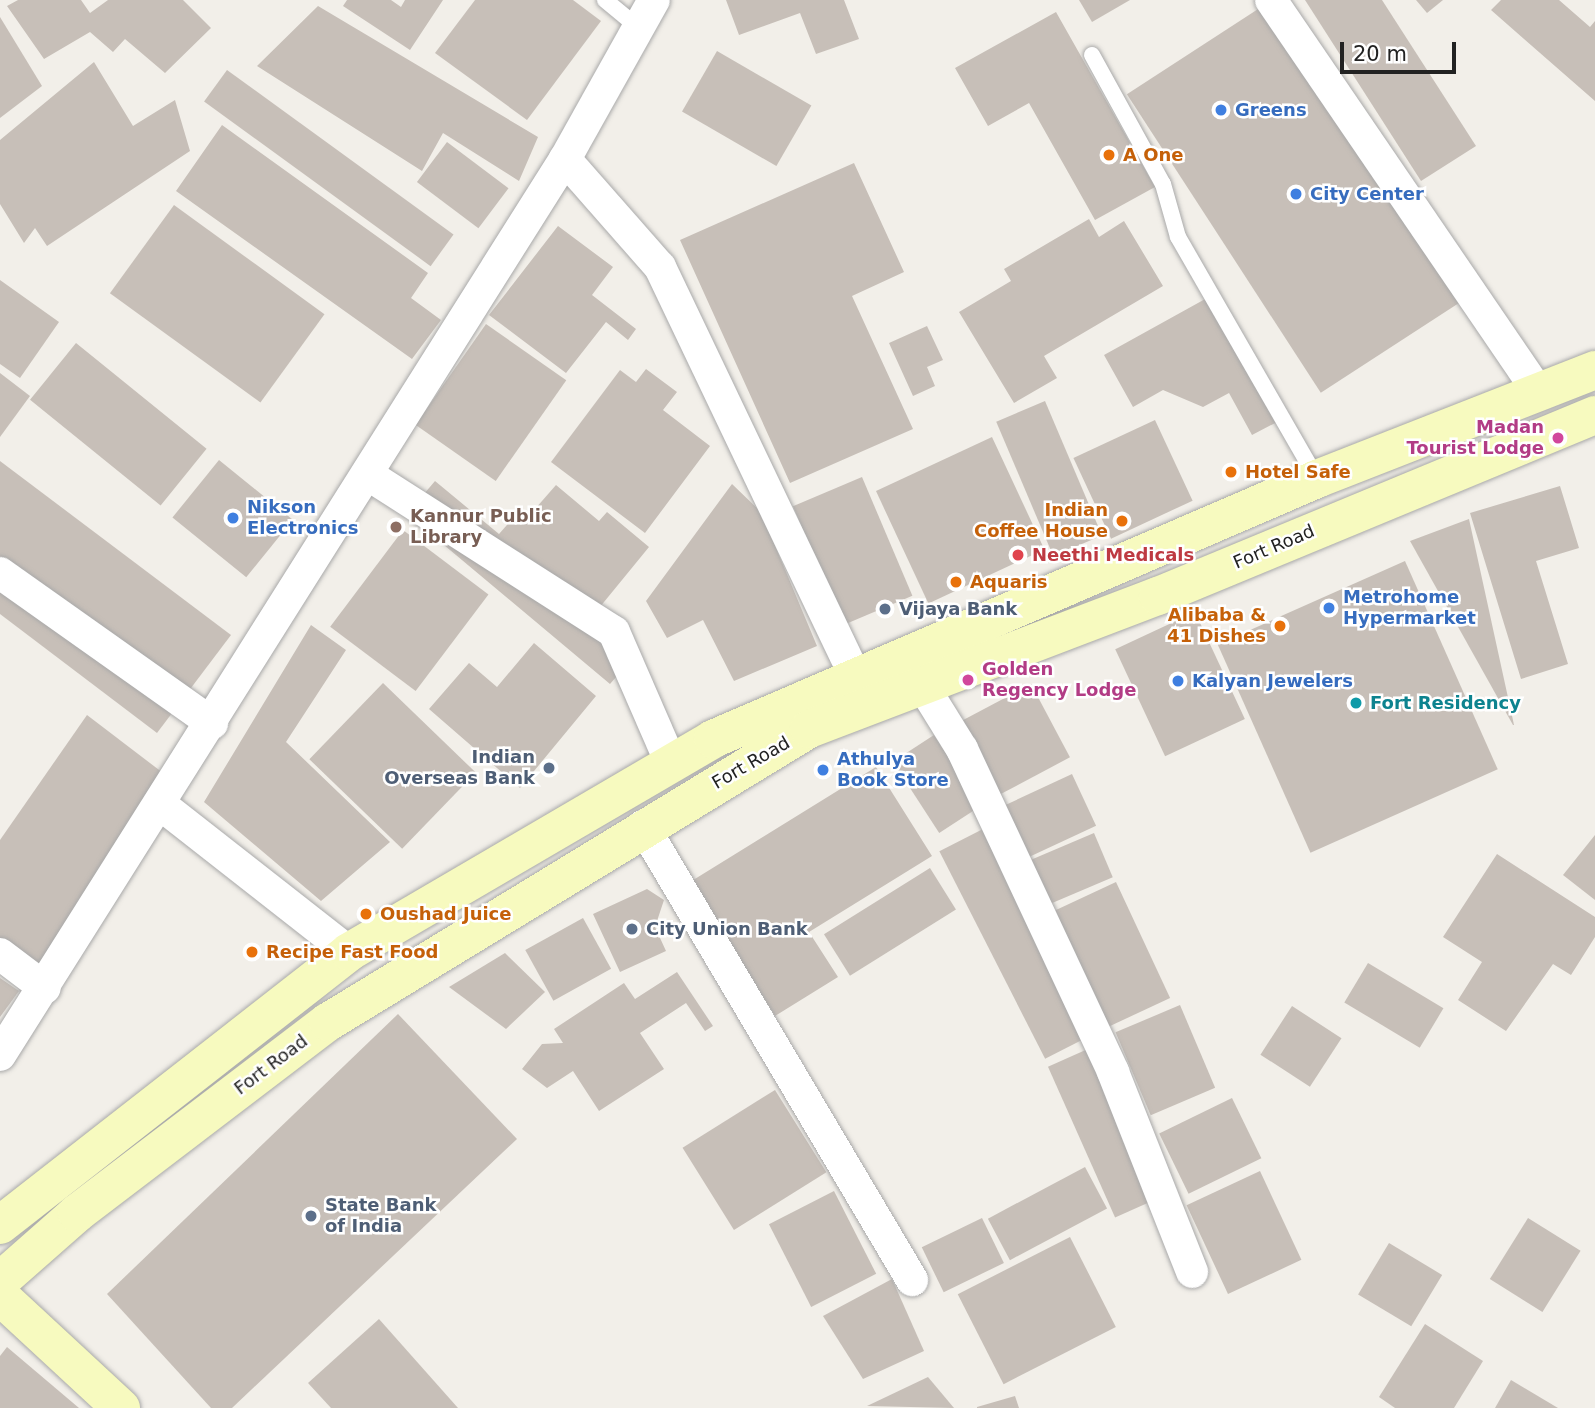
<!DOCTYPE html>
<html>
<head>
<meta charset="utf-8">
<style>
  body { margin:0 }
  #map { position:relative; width:1595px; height:1408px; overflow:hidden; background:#f2efe9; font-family:"DejaVu Sans",sans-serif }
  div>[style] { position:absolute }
  .building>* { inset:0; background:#c7bfb8; transform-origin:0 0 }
  .roads { filter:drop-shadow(0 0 2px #a9a9a9) drop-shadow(0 0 2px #a9a9a9) }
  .lane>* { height:16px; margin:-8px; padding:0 8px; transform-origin:8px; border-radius:8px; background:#fff }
  .street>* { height:32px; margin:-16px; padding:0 16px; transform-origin:16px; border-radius:16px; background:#fff }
  .secondary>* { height:38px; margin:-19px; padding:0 19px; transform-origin:19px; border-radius:19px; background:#f7fabf }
  .dots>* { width:19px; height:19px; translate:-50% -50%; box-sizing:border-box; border:4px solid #fff; border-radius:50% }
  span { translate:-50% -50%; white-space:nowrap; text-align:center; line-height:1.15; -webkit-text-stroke:5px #fff; paint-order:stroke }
  .shop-label { font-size:18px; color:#366cbe; font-weight:700 }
  .left { translate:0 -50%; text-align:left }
  .food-label { font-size:18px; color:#c56008; font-weight:700 }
  .right { translate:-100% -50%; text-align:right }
  .hotel-label { font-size:18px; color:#b23c85; font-weight:700 }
  .education-label { font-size:18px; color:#785e54; font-weight:700 }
  .street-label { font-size:18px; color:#222 }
  .health-label { font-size:18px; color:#be3a42; font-weight:700 }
  .service-label { font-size:18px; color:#4e5e75; font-weight:700 }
  .culture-label { font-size:18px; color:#0d838f; font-weight:700 }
  .scale { position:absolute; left:1340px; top:42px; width:116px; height:32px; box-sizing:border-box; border:4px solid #222; border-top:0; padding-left:9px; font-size:21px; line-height:24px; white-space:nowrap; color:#222; -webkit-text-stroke:5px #fff; paint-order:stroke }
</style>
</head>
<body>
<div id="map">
  <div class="building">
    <i style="clip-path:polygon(18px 0,81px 0,90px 13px,108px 0,183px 0,211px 28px,165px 73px,125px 39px,113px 52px,90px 32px,44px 59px,7px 6px)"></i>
    <i style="clip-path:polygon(347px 0,391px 0,401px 7px,405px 0,443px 0,410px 50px,343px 6px)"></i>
    <i style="clip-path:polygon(475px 0,573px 0,601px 21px,527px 120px,435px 53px)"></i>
    <i style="clip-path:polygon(726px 0,844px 0,859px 39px,816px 54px,800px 13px,739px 35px)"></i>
    <i style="clip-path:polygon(1079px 0,1130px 0,1092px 22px)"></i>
    <i style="left:1272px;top:0;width:356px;height:173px;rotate:57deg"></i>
    <i style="clip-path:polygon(1305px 0,1382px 0,1476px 146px,1421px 181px)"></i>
    <i style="clip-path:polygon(1416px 0,1443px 0,1427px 13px)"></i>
    <i style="clip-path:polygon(1501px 0,1559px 0,1590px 27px,1595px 21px,1595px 101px,1491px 10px)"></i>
    <i style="clip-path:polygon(318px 6px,538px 137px,519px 181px,443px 133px,422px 171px,257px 66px)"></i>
    <i style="clip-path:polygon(1056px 12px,1155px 187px,1095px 220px,1029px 103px,988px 126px,955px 68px)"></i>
    <i style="clip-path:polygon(0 17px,42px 86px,0 118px)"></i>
    <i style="left:717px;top:51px;width:109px;height:70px;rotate:30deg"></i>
    <i style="clip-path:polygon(94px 62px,133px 126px,175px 100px,190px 151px,47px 246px,35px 228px,24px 243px,0 204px,0 140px)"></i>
    <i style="left:227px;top:70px;width:280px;height:39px;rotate:36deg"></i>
    <i style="clip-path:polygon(222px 125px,428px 273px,411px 298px,441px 320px,412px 359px,176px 191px)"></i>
    <i style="left:447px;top:142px;width:77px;height:50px;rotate:37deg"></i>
    <i style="clip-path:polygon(854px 163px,904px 272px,852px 296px,913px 429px,790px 483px,680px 240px)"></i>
    <i style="left:174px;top:205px;width:186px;height:109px;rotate:36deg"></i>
    <i style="clip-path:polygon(1089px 219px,1099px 237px,1124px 221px,1163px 286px,1044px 356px,1057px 378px,1014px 403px,959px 312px,1011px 281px,1004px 269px)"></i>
    <i style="clip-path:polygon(558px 226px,613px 267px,592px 295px,636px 329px,628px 340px,606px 322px,566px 373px,489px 315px)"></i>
    <i style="clip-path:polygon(0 280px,59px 322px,20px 378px,0 364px)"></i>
    <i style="clip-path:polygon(1207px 298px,1277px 422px,1252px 435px,1229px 393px,1203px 407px,1163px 390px,1133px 407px,1104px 355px)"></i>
    <i style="left:486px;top:324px;width:98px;height:123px;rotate:35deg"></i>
    <i style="clip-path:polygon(927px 326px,943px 360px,927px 367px,935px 386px,913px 396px,889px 343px)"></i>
    <i style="left:76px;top:343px;width:168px;height:73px;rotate:39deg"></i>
    <i style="clip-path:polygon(646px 369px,677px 392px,663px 410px,710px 446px,645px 533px,551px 462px,620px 370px,636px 382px)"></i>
    <i style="clip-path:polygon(0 373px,30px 396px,0 437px)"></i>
    <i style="left:1045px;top:401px;width:146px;height:53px;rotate:67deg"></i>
    <i style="left:1155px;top:420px;width:89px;height:90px;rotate:65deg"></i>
    <i style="left:992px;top:437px;width:124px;height:128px;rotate:65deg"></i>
    <i style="left:219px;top:460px;width:95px;height:74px;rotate:39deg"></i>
    <i style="clip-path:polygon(0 461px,231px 635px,157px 733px,0 614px)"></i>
    <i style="left:862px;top:477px;width:129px;height:75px;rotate:67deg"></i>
    <i style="clip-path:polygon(435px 481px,499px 534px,513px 518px,521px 525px,556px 485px,599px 521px,607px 512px,649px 547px,586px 624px,630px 661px,610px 684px,407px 514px)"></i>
    <i style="clip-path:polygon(732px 484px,761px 512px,817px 646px,734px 681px,703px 620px,667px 638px,646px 601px)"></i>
    <i style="clip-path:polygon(1560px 486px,1579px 548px,1536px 561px,1568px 664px,1521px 679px,1470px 513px)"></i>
    <i style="clip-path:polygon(1469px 519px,1514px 725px,1513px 725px,1410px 541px)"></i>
    <i style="left:403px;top:530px;width:107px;height:121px;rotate:37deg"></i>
    <i style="left:1405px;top:561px;width:228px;height:205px;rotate:66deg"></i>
    <i style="left:1195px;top:612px;width:118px;height:88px;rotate:65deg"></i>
    <i style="clip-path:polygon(311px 625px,346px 650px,286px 742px,390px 842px,321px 901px,204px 802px)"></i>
    <i style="clip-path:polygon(534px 643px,596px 696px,520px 788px,429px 709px,469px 663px,497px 687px)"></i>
    <i style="left:383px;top:683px;width:129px;height:106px;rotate:44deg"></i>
    <i style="left:1031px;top:684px;width:83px;height:81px;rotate:62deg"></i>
    <i style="clip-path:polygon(87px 715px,167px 776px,40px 969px,0 939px,0 840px)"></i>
    <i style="left:934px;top:735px;width:85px;height:49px;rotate:57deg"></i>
    <i style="clip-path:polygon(876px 767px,932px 856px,809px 932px,838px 977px,775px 1016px,690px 882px)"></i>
    <i style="left:1072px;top:774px;width:57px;height:77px;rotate:65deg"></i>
    <i style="left:983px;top:829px;width:233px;height:49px;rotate:63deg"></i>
    <i style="left:1094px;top:833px;width:48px;height:76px;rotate:67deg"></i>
    <i style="clip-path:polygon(1595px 835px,1595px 900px,1563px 875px)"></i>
    <i style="clip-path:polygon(1497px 854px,1595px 917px,1595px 937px,1571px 975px,1553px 964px,1506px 1031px,1458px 1000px,1482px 962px,1443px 937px)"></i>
    <i style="left:930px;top:868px;width:49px;height:125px;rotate:58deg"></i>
    <i style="left:1116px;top:882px;width:128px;height:78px;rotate:65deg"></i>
    <i style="clip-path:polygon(647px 889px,664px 900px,655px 927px,666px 951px,620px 972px,593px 914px)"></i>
    <i style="left:583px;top:918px;width:58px;height:66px;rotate:61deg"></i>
    <i style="clip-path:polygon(505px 953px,545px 992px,506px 1029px,449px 987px)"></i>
    <i style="left:1368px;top:963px;width:88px;height:46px;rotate:31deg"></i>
    <i style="clip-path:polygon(677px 972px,713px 1026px,705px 1031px,686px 1003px,640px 1033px,664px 1069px,599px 1111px,573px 1071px,547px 1088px,522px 1069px,542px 1044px,563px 1043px,554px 1029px,624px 983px,635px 999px)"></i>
    <i style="clip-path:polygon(0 978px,19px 991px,0 1017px)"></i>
    <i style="left:1180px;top:1005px;width:90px;height:70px;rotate:67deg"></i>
    <i style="left:1292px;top:1006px;width:59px;height:58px;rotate:33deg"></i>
    <i style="clip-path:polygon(398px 1014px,517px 1139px,232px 1408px,211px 1408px,107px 1294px)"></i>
    <i style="left:1090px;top:1048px;width:165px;height:46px;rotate:66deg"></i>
    <i style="left:775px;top:1090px;width:97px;height:109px;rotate:58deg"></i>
    <i style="left:1232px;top:1098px;width:67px;height:81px;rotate:64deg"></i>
    <i style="left:1085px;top:1167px;width:47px;height:110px;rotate:62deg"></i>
    <i style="left:1260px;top:1171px;width:98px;height:81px;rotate:65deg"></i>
    <i style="left:834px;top:1191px;width:93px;height:73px;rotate:63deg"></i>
    <i style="left:982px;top:1218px;width:50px;height:67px;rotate:64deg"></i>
    <i style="left:1528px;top:1218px;width:62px;height:72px;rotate:32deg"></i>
    <i style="left:1070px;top:1237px;width:101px;height:126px;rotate:63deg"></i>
    <i style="left:1389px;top:1243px;width:62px;height:60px;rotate:31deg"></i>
    <i style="clip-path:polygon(892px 1279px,924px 1351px,863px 1379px,823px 1316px)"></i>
    <i style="clip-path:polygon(379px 1319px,458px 1408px,331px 1408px,308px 1383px)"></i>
    <i style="clip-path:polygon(1425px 1324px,1483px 1361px,1454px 1408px,1395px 1408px,1379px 1397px)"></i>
    <i style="clip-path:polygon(7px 1347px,79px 1408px,0 1408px,0 1356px)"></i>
    <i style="clip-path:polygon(928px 1377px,954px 1408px,867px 1406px)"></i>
    <i style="clip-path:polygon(1511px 1380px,1558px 1408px,1495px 1408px)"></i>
    <i style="clip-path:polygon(1015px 1396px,1019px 1408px,977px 1408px,977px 1407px)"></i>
  </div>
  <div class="roads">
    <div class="lane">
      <i style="left:605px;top:0;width:44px;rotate:39.5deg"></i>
      <i style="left:1092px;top:55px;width:147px;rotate:61.2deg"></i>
      <i style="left:1163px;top:184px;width:55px;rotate:74.2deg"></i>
      <i style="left:1178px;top:237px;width:279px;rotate:60.1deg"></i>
    </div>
    <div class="street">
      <i style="left:1271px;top:0;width:474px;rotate:55.7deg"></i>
      <i style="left:565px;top:159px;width:144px;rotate:48.7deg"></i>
      <i style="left:660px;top:267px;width:452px;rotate:64.5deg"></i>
      <i style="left:367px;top:474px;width:293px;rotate:32.6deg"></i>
      <i style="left:614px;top:632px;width:143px;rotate:66.5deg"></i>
      <i style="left:0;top:573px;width:260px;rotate:35.3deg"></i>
      <i style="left:921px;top:683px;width:78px;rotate:58.2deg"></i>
      <i style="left:962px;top:749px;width:357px;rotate:64.9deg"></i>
      <i style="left:1113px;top:1072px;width:215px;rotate:68.4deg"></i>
      <i style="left:160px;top:804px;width:240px;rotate:38.1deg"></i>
      <i style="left:643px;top:826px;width:528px;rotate:59.35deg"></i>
      <i style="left:0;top:954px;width:56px;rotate:37.1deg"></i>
      <i style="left:0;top:1055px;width:1059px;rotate:-57.77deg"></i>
      <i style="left:565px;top:159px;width:182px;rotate:-60.8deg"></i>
    </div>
    <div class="secondary">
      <i style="left:0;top:1225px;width:443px;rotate:-38deg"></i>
      <i style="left:349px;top:952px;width:422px;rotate:-30.3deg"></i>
      <i style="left:713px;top:739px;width:658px;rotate:-23.29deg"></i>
      <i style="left:1317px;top:479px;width:299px;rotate:-21.4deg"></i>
      <i style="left:0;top:1281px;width:103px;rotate:-41.4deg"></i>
      <i style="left:77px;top:1213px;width:315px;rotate:-37.3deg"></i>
      <i style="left:328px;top:1022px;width:563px;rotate:-31.35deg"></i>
      <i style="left:809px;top:729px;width:373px;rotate:-20.9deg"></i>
      <i style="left:1158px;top:596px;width:473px;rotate:-22.5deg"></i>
      <i style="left:0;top:1296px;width:165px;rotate:42.8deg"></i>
    </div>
  </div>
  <div class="dots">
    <i style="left:1221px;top:110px;background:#3f7fe0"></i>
    <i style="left:1109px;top:155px;background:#e8710a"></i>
    <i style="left:1296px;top:194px;background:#3f7fe0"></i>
    <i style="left:1558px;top:438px;background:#d1479c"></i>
    <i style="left:1231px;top:472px;background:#e8710a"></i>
    <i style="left:233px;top:518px;background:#3f7fe0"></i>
    <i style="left:1122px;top:521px;background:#e8710a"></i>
    <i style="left:396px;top:527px;background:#8d6e63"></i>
    <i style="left:1018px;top:555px;background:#e0444e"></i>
    <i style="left:956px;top:582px;background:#e8710a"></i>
    <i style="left:1329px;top:608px;background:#3f7fe0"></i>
    <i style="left:885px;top:609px;background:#5c6f8a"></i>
    <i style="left:1280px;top:626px;background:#e8710a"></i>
    <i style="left:968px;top:680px;background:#d1479c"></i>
    <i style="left:1178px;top:681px;background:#3f7fe0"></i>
    <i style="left:1356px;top:703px;background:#0f9aa8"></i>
    <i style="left:549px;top:768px;background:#5c6f8a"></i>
    <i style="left:823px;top:770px;background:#3f7fe0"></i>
    <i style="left:366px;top:914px;background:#e8710a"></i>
    <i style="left:632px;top:929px;background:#5c6f8a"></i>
    <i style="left:252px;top:952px;background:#e8710a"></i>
    <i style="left:311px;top:1216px;background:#5c6f8a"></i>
  </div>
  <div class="shop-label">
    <span class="left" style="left:1235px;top:110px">Greens</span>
    <span class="left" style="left:1310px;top:194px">City Center</span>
    <span class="left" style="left:247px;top:518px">Nikson<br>Electronics</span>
    <span class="left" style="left:1343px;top:608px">Metrohome<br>Hypermarket</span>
    <span class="left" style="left:1192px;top:681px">Kalyan Jewelers</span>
    <span class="left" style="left:837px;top:770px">Athulya<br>Book Store</span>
  </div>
  <div class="food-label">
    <span class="left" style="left:1123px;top:155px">A One</span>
    <span class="left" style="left:1245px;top:472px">Hotel Safe</span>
    <span class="right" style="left:1108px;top:521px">Indian<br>Coffee House</span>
    <span class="left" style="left:970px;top:582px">Aquaris</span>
    <span class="right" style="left:1266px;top:626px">Alibaba &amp;<br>41 Dishes</span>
    <span class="left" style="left:380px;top:914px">Oushad Juice</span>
    <span class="left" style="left:266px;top:952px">Recipe Fast Food</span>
  </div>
  <div class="hotel-label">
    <span class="right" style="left:1544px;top:438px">Madan<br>Tourist Lodge</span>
    <span class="left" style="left:982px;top:680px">Golden<br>Regency Lodge</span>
  </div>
  <div class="education-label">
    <span class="left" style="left:410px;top:527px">Kannur Public<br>Library</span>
  </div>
  <div class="street-label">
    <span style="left:1274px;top:547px;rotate:-23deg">Fort Road</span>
    <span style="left:751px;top:763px;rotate:-30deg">Fort Road</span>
    <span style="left:271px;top:1065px;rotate:-37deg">Fort Road</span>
  </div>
  <div class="health-label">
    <span class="left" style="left:1032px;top:555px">Neethi Medicals</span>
  </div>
  <div class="service-label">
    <span class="left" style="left:899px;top:609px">Vijaya Bank</span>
    <span class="right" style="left:535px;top:768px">Indian<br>Overseas Bank</span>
    <span class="left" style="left:646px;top:929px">City Union Bank</span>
    <span class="left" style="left:325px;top:1216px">State Bank<br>of India</span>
  </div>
  <div class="culture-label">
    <span class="left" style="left:1370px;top:703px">Fort Residency</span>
  </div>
  <div class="scale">20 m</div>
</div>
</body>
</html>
